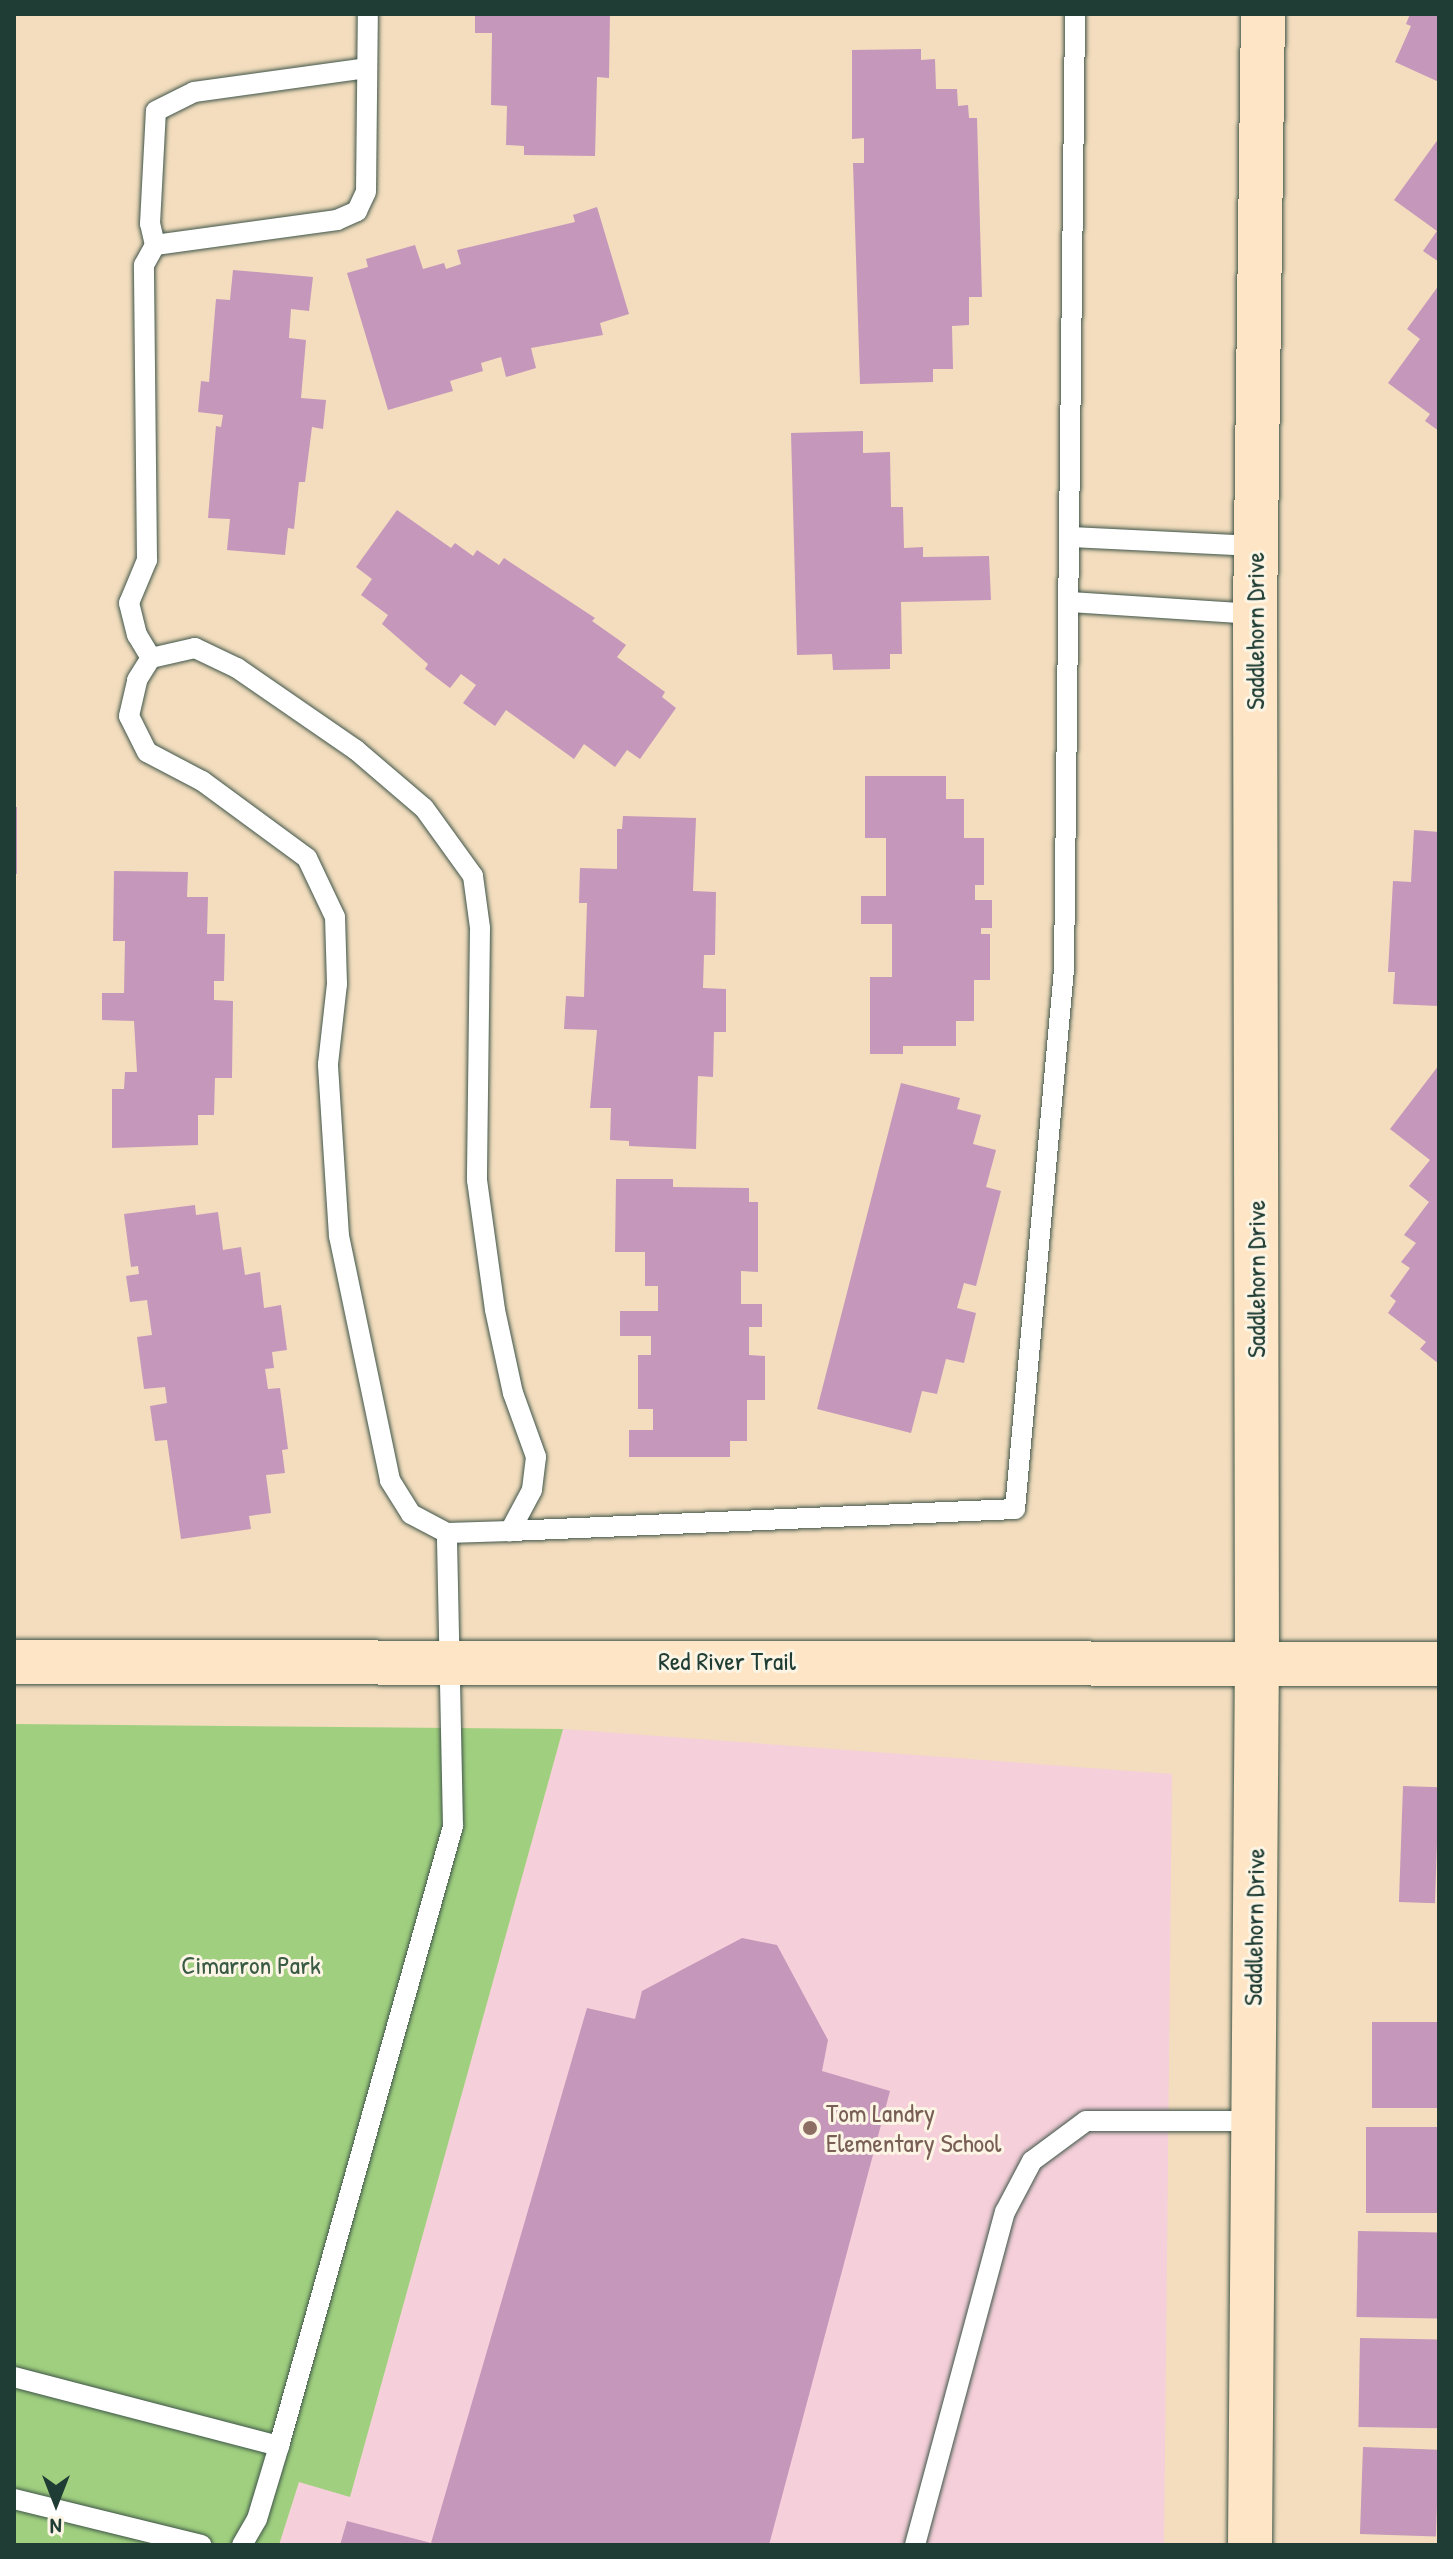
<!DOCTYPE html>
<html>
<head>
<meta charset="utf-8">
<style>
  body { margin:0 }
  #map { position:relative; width:1453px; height:2559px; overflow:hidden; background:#f3ddbe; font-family:"Patrick Hand",sans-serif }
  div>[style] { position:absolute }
  .built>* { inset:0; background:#f5cfd9 }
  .green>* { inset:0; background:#a0d07f }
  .building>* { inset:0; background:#c597ba; transform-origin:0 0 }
  .roads { filter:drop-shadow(0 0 2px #3f5549) drop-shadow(0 0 2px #3f5549) }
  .lane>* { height:20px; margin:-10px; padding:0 10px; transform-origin:10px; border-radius:10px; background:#fff }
  .secondary>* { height:44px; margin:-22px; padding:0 22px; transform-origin:22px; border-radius:22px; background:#fde5c5 }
  .dots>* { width:22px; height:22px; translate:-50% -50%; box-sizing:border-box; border:4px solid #fcf5e5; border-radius:50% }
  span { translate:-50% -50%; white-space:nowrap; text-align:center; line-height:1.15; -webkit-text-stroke:6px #fcf5e5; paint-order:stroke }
  .street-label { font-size:26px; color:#1f3d34 }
  .park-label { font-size:26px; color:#395a43 }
  .education-label { font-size:26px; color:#785e54 }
  .left { translate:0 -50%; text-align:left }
  .frame { position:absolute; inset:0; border:16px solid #1f3d34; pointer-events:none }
  .north { position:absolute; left:16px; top:2463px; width:80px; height:80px; -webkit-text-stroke:6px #fcf5e5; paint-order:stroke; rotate:180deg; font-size:22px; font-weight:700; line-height:32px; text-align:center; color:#1f3d34 }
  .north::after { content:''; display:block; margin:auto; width:28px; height:36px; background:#1f3d34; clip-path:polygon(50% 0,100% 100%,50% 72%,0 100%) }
</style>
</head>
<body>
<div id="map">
  <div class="built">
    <i style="clip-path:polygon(563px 1729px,1172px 1774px,1164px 2545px,279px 2545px,299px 2482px,350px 2496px)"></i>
  </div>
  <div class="green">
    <i style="clip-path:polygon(14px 1724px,563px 1729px,350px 2497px,299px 2482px,279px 2545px,14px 2545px)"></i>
  </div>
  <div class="building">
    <i style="clip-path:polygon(475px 14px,610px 14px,609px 78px,597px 77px,595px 156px,524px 155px,524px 146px,506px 145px,507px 106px,491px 105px,492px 33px,475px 33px)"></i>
    <i style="clip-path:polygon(1410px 14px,1439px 14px,1439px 82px,1395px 62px,1411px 26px,1406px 24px)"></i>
    <i style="clip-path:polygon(921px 49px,921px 60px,935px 59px,936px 89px,957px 89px,958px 106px,968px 105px,969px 118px,977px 118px,982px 297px,969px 297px,969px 325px,952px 326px,953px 369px,933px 369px,933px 382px,860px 384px,853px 163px,864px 163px,864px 138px,852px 139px,852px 50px)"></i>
    <i style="clip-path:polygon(1439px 138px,1439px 262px,1423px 251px,1437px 231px,1394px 200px)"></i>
    <i style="clip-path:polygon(597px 207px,629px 314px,600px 323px,603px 335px,531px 348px,536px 368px,506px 377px,501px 357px,481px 363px,483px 371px,450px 381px,453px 391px,388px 410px,347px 273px,368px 267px,366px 259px,415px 245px,423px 269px,444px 263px,446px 269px,461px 264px,457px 250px,575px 222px,573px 215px)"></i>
    <i style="clip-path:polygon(233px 270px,313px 277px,309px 311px,291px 309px,289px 338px,306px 340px,301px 398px,326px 400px,323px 429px,312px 427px,305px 482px,299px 482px,294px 529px,288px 528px,285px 555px,227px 550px,230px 519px,208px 518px,216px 426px,221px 427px,223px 415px,198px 412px,201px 381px,209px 382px,216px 299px,230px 300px)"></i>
    <i style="clip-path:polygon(1439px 285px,1439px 431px,1425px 421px,1430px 414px,1388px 383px,1420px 339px,1407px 329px)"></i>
    <i style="clip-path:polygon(863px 431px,863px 453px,890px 452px,891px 507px,903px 507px,904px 548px,923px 547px,923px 557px,989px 556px,991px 600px,901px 602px,902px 654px,890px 654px,890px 669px,833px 670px,832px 654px,797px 655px,791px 433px)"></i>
    <i style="clip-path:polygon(397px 510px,451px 548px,455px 543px,473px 556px,477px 550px,499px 565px,504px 558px,595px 618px,592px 621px,626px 645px,617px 657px,665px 692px,662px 697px,676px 708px,640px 759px,627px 750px,615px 767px,584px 744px,574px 759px,506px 710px,495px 726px,463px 703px,476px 685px,461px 674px,450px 688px,425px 669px,428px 664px,382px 624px,388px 615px,361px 595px,372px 579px,356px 567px)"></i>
    <i style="clip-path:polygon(865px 776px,946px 776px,946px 799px,964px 799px,964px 838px,984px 838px,984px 885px,975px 885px,975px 900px,992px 900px,992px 928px,981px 928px,981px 934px,990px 934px,990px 980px,974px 980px,974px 1021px,956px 1021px,956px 1046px,903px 1046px,903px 1054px,870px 1054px,870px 977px,892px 977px,892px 924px,861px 924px,861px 896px,886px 896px,886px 838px,865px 838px)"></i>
    <i style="left:14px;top:807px;width:3px;height:67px"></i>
    <i style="clip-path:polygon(623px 816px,696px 818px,693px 891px,716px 892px,715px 955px,704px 955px,703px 988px,726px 989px,726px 1032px,714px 1032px,713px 1077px,698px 1076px,696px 1149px,629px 1146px,629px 1141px,610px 1140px,611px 1108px,590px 1108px,597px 1030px,564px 1029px,566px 996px,584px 997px,587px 903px,579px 903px,580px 868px,617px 869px,617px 829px,622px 829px)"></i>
    <i style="clip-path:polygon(1414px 830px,1439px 832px,1439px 1006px,1393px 1004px,1395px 972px,1388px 972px,1393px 881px,1411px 882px)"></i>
    <i style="clip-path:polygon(114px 871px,188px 872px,187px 897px,208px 897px,207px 934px,225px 934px,224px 981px,214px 981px,214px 1000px,233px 1001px,232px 1078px,215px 1078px,214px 1115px,198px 1115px,198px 1145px,112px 1148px,112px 1089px,124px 1089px,125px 1072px,137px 1072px,134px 1021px,102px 1020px,102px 993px,124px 993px,125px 941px,113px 941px)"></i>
    <i style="clip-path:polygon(1439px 1065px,1439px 1364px,1420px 1349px,1426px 1342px,1388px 1313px,1396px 1301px,1390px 1296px,1410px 1268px,1401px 1262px,1416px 1243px,1404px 1235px,1429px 1202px,1409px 1186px,1430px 1160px,1390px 1129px)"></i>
    <i style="clip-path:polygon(901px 1083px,960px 1098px,957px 1109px,981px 1115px,973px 1144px,996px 1150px,986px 1187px,1001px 1191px,976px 1286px,964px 1283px,957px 1308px,976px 1313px,964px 1363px,946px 1359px,937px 1394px,922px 1391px,911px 1433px,817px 1409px)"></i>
    <i style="clip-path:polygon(616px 1179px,673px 1179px,673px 1187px,749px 1188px,749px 1202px,758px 1202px,758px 1272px,741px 1271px,741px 1304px,762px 1304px,762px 1327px,749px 1327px,749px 1355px,765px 1356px,765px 1400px,747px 1400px,747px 1441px,730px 1441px,730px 1457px,629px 1457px,629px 1430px,653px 1430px,653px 1409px,638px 1409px,638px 1355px,651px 1355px,651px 1336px,620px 1336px,620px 1311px,658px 1311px,658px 1286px,645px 1286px,645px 1252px,615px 1252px)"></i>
    <i style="clip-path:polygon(195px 1205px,196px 1215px,218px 1212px,223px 1250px,241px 1247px,245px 1275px,260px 1272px,264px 1308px,281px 1305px,287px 1350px,272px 1352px,274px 1368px,265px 1369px,268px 1389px,280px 1388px,288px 1449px,282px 1450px,285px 1473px,266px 1475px,271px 1513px,249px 1516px,251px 1529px,181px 1539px,167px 1440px,155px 1441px,150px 1406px,167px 1403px,165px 1387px,144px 1389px,137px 1337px,152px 1335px,147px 1300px,130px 1302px,126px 1276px,139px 1274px,138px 1266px,131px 1267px,124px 1214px)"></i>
    <i style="left:1403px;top:1786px;width:36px;height:116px;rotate:2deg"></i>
    <i style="clip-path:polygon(742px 1938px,777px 1945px,828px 2040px,822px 2071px,890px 2091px,769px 2545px,340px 2545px,347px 2521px,431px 2543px,587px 2008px,635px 2019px,642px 1991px)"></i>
    <i style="left:1372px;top:2022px;width:67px;height:86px"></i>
    <i style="left:1366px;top:2127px;width:73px;height:86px"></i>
    <i style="left:1358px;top:2231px;width:81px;height:86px;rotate:1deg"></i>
    <i style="left:1360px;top:2338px;width:79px;height:89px;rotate:1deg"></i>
    <i style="left:1363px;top:2447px;width:76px;height:87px;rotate:2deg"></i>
  </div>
  <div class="roads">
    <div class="lane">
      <i style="left:155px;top:245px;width:184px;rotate:-7.8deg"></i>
      <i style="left:337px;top:220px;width:22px;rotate:-24deg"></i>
      <i style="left:357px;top:211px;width:21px;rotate:-65deg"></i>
      <i style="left:366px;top:192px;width:178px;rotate:-89.4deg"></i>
      <i style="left:1071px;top:537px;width:184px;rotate:2.8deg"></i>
      <i style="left:1070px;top:602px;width:185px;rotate:3.7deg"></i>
      <i style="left:195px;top:648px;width:47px;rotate:25.5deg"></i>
      <i style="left:237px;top:668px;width:145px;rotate:34.6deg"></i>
      <i style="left:356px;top:750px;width:89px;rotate:40.5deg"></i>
      <i style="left:424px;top:808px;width:84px;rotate:54.2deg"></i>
      <i style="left:473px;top:876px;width:52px;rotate:82.3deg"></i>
      <i style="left:480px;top:928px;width:252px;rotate:90.7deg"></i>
      <i style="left:477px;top:1180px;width:131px;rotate:82.1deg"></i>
      <i style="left:495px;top:1310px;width:85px;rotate:77.8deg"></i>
      <i style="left:513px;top:1393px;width:68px;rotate:70.2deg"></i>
      <i style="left:536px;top:1457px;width:33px;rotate:97deg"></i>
      <i style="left:532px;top:1490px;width:47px;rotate:118.2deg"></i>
      <i style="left:510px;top:1531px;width:63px;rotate:178.2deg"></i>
      <i style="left:447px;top:1533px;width:41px;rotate:-152.2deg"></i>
      <i style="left:411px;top:1514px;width:40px;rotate:-122deg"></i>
      <i style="left:390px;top:1480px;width:249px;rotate:-101.8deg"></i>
      <i style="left:339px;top:1236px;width:172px;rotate:-93.7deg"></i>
      <i style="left:328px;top:1064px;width:81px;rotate:-83.6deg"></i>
      <i style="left:337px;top:984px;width:67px;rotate:-91.7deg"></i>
      <i style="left:335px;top:917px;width:65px;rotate:-115.4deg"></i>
      <i style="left:307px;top:858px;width:130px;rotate:-143.7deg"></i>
      <i style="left:202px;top:781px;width:62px;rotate:-152.2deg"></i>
      <i style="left:147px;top:752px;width:40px;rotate:-116.6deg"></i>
      <i style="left:129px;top:716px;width:37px;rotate:-77deg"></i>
      <i style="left:137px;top:680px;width:26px;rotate:-58deg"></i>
      <i style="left:151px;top:658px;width:45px;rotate:-12.8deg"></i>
      <i style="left:151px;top:658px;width:27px;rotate:-121deg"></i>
      <i style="left:137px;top:635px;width:33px;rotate:-104deg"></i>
      <i style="left:129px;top:603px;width:47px;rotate:-67.3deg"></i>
      <i style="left:147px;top:560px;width:295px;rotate:-90.6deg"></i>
      <i style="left:144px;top:265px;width:23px;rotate:-61deg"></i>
      <i style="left:155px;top:245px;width:22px;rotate:-103deg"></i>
      <i style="left:150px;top:224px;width:113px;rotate:-87deg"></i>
      <i style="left:156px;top:111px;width:42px;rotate:-26.6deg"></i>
      <i style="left:194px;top:92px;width:174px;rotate:-7.9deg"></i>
      <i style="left:510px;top:1531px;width:505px;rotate:-2.49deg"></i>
      <i style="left:1015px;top:1509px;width:541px;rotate:-84.81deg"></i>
      <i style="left:1064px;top:970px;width:956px;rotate:-89.34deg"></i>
      <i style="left:14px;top:2377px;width:274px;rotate:14.6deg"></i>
      <i style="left:279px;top:2446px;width:644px;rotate:-74.32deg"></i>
      <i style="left:453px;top:1826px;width:293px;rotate:-91.2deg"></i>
      <i style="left:14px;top:2499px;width:193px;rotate:13.8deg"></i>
      <i style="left:242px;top:2545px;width:30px;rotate:-60deg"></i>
      <i style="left:257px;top:2519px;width:76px;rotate:-73.2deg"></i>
      <i style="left:915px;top:2545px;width:345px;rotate:-74.9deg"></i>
      <i style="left:1005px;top:2212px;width:58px;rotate:-62.1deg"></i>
      <i style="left:1032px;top:2161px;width:67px;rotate:-36.5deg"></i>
      <i style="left:1086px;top:2121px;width:165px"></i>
    </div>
    <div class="secondary">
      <i style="left:14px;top:1662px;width:1425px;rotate:0.08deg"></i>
      <i style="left:1250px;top:2545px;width:884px;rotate:-89.55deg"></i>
      <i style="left:1257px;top:1661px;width:1047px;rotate:-90.11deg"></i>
      <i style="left:1255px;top:614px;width:600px;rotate:-89.24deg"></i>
    </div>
  </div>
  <div class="dots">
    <i style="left:810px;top:2128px;background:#8d6e63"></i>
  </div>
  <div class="street-label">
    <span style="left:1255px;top:631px;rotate:-90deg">Saddlehorn Drive</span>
    <span style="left:1256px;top:1279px;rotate:-90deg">Saddlehorn Drive</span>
    <span style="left:727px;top:1661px">Red River Trail</span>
    <span style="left:1254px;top:1927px;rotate:-89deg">Saddlehorn Drive</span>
  </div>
  <div class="park-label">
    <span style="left:251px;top:1965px">Cimarron Park</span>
  </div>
  <div class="education-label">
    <span class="left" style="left:826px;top:2128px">Tom Landry<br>Elementary School</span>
  </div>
  <div class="frame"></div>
  <div class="north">N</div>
</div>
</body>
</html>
